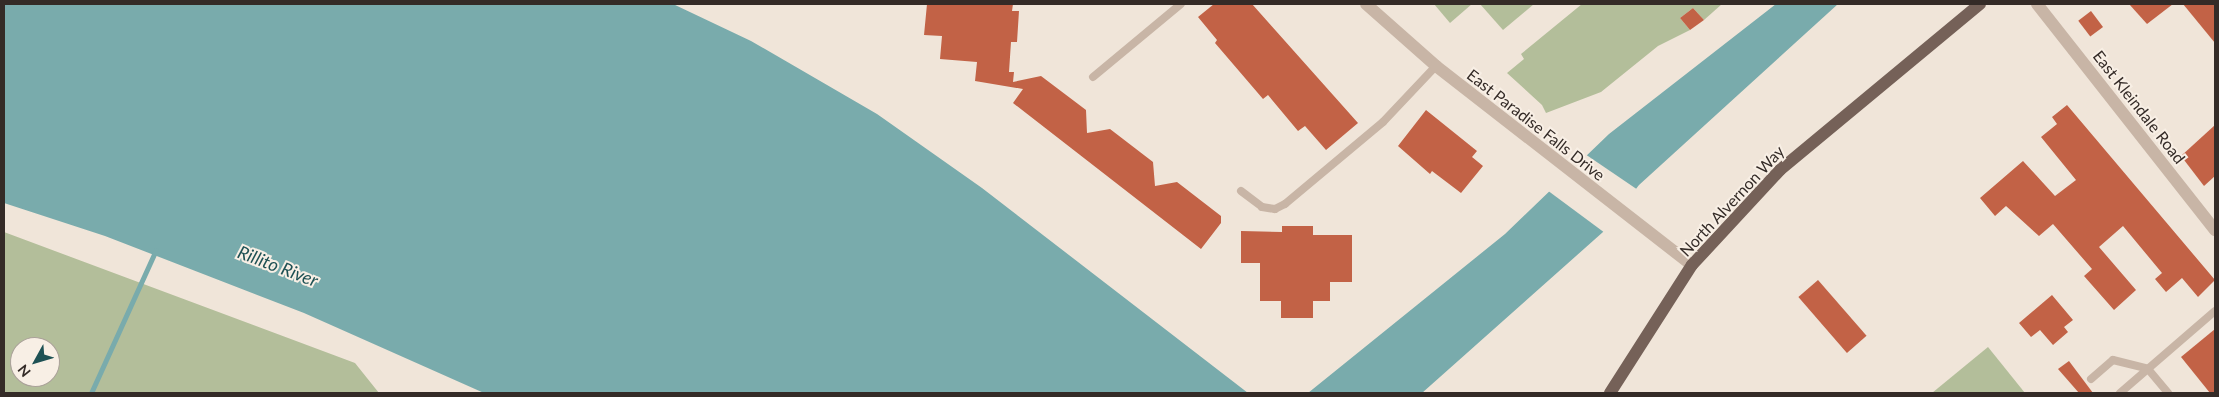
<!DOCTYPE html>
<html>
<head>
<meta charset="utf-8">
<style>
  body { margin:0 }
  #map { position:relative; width:2219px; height:397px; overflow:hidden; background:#f0e5d9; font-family:Lato,sans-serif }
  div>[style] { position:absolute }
  .green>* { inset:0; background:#b3be9a }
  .water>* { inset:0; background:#79abac }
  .pier>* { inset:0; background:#f0e5d9 }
  .stream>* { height:5px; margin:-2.5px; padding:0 2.5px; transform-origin:2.5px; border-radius:2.5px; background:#79abac }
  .building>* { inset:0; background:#c26246; transform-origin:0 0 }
  .service>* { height:8px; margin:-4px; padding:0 4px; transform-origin:4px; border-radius:4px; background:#c8b5a6 }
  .minor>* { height:12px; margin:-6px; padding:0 6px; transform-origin:6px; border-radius:6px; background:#c8b5a6 }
  .primary>* { height:12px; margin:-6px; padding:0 6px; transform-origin:6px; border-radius:6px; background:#756158 }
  span { translate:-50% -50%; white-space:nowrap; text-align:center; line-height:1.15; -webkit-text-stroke:4px #f8efe5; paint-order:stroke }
  .street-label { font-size:16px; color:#342b27 }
  .water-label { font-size:18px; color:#1e5154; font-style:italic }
  .frame { position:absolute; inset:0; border:5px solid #342b27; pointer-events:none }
  .north { position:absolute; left:10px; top:337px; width:50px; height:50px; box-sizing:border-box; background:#f8efe5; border:1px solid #aaa199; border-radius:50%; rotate:231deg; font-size:14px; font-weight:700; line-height:20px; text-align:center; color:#342b27 }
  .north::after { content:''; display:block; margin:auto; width:18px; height:22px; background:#1e5154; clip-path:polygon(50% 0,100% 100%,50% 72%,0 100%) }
</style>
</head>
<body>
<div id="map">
  <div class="green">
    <i style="clip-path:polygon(1434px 4px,1472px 4px,1450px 23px)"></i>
    <i style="clip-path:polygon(1480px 4px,1534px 4px,1503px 30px)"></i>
    <i style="clip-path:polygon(1582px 4px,1722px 4px,1704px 20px,1693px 8px,1680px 18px,1690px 30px,1658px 46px,1601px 92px,1546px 113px,1542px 105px,1507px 73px,1524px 59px,1521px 54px)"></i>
    <i style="clip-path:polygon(evenodd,4px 232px,355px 363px,379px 393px,4px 393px,4px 232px,20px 347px,50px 347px,50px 377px,20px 377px,20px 347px)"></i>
    <i style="clip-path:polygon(1988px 347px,2025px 393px,1932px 393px)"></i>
  </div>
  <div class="water">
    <i style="clip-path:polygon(4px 4px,673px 4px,751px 41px,877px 114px,982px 188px,1248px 393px,484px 393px,304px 313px,105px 236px,4px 203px)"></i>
    <i style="clip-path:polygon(1776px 4px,1838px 4px,1639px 185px,1603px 232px,1422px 393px,1308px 393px,1505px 234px,1609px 134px)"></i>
  </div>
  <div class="pier">
    <i style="clip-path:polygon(1585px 154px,1638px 190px,1605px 233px,1547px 190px)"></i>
  </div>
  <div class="stream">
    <i style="left:91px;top:393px;width:157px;rotate:-65.6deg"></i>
  </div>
  <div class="building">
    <i style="clip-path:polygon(927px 4px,1013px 4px,1012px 11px,1019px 11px,1017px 42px,1011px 42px,1009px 72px,1014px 72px,1013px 82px,1041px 76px,1086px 110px,1087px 133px,1110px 129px,1153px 162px,1155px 186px,1177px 182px,1221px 216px,1221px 223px,1201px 249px,1013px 103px,1023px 89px,975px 81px,977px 62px,940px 59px,942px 36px,924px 35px)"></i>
    <i style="clip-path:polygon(1214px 4px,1252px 4px,1358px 123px,1326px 150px,1305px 126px,1298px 131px,1268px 95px,1263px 99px,1215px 43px,1217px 40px,1198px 17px)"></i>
    <i style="clip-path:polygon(2129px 4px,2173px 4px,2147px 24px)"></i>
    <i style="clip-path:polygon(2183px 4px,2215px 4px,2215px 43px)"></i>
    <i style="clip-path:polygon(1693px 8px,1704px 20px,1690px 30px,1680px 18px)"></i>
    <i style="left:2091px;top:11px;width:20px;height:16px;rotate:53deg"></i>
    <i style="clip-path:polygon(2067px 105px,2215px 280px,2198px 297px,2182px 278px,2166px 292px,2155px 279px,2162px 273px,2123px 226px,2099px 247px,2136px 290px,2114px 310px,2084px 276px,2092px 269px,2053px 224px,2039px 236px,2006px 206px,1995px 216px,1980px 198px,2023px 161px,2055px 196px,2076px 180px,2041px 137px,2057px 124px,2052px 117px)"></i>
    <i style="clip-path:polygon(1426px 110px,1477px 151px,1472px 157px,1483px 166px,1461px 193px,1432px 171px,1430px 174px,1398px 146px)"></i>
    <i style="clip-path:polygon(2215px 125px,2215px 176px,2204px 186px,2181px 156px)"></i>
    <i style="clip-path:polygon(1282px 226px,1313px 226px,1313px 235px,1352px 235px,1352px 282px,1330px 282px,1330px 301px,1313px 301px,1313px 318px,1281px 318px,1281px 301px,1260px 301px,1260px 263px,1241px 263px,1241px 231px,1282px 232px)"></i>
    <i style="left:1818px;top:280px;width:74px;height:26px;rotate:49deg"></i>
    <i style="clip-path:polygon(2052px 295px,2073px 320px,2064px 327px,2068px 332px,2053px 345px,2040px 330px,2031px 337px,2019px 323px)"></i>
    <i style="clip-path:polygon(2215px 329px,2215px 393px,2210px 393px,2181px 357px)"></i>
    <i style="clip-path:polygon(2069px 361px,2093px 393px,2079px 393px,2058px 369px)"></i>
  </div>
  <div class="service">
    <i style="left:1093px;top:77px;width:114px;rotate:-39.7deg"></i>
    <i style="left:1241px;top:191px;width:26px;rotate:37deg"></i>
    <i style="left:1262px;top:207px;width:13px;rotate:9deg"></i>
    <i style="left:1275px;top:209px;width:11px;rotate:-27deg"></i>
    <i style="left:1285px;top:204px;width:128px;rotate:-39.9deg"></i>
    <i style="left:1383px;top:122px;width:77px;rotate:-46.6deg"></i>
    <i style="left:2091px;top:379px;width:29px;rotate:-41deg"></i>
    <i style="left:2113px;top:360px;width:36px;rotate:14deg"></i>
    <i style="left:2148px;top:369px;width:31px;rotate:50deg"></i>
    <i style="left:2120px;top:393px;width:125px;rotate:-40.8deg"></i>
  </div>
  <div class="minor">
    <i style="left:1366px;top:4px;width:94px;rotate:41.5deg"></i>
    <i style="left:1436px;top:66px;width:324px;rotate:37.9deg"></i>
    <i style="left:2037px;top:4px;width:288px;rotate:51.8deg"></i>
  </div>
  <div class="primary">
    <i style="left:1610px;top:393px;width:152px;rotate:-57.4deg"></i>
    <i style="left:1692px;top:265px;width:129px;rotate:-47.2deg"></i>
    <i style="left:1780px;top:170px;width:260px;rotate:-39.7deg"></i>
  </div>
  <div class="street-label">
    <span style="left:2139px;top:107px;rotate:52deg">East Kleindale Road</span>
    <span style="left:1536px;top:125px;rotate:38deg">East Paradise Falls Drive</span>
    <span style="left:1732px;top:201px;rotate:-47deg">North Alvernon Way</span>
  </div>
  <div class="water-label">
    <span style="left:278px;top:266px;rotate:21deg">Rillito River</span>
  </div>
  <div class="frame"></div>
  <div class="north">N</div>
</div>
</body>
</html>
